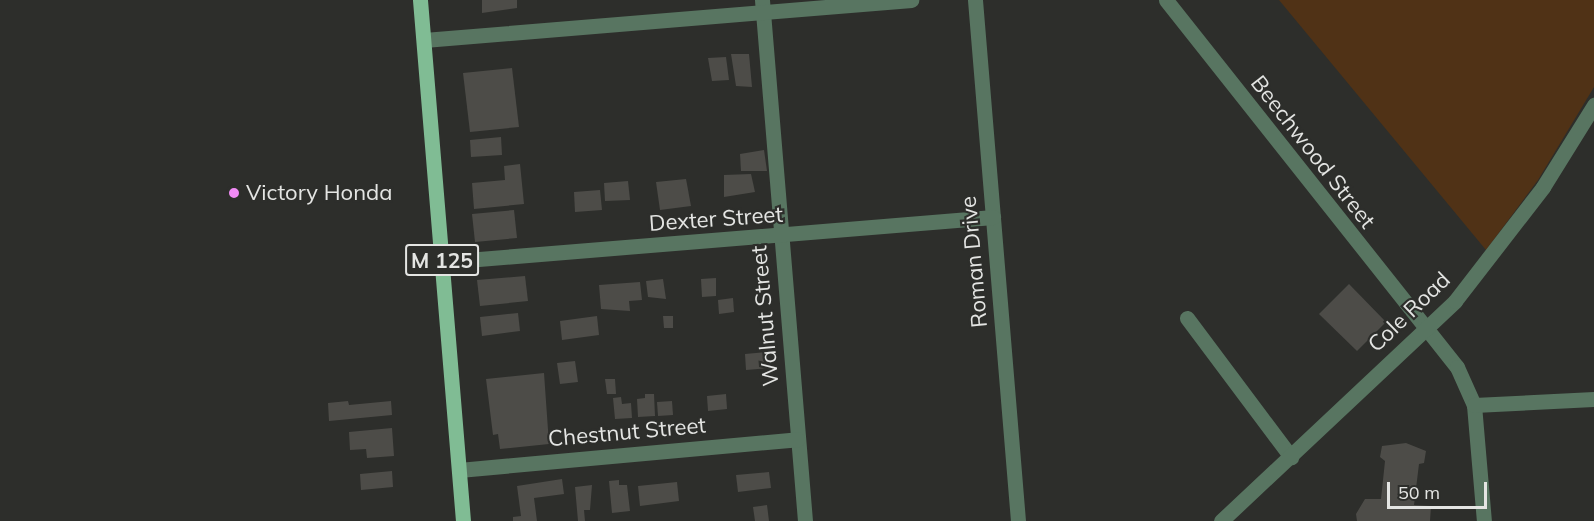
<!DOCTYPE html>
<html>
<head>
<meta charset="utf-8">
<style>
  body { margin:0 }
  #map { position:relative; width:1594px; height:521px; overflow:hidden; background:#2d2e2b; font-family:Mulish,sans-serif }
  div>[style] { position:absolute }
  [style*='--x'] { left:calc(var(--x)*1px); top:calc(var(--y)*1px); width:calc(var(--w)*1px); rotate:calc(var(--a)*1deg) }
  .green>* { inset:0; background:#503216 }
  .building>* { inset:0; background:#4d4c48 }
  .minor>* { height:15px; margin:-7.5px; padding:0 7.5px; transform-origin:7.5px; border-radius:7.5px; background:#587561 }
  .major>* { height:15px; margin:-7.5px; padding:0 7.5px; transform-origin:7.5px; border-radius:7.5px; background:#80bc94 }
  .dots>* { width:16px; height:16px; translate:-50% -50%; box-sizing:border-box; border:3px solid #2d2e2b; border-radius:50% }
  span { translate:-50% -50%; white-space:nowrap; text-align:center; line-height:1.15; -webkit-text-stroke:4.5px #2d2e2b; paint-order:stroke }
  .shield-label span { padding:2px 4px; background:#2d2e2b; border:2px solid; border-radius:4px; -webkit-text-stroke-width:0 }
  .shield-label { font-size:21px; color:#e4e5e3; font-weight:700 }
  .street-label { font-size:22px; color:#e4e5e3 }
  .poi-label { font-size:22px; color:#e4e5e3 }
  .left { translate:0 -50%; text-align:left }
  .scale { position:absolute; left:1387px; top:482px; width:100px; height:27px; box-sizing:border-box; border:3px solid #e4e5e3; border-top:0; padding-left:8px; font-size:18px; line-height:21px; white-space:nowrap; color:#e4e5e3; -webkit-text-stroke:4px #2d2e2b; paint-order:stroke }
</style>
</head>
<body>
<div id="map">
  <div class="green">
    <i style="clip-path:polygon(1279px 0,1594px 0,1594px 87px,1538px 180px,1486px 250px)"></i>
  </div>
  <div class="building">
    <i style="clip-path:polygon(482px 0,517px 0,517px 8px,482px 13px)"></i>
    <i style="clip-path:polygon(731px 54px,749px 54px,752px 87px,736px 86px)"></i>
    <i style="clip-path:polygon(726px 57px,729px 80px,712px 81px,708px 58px)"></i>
    <i style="clip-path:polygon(512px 68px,519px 127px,470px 132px,463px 73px)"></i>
    <i style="clip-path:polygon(501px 137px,502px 155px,471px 157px,470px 140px)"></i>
    <i style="clip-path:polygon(764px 150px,767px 171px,741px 171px,740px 154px)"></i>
    <i style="clip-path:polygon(520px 164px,524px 204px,474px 209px,472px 183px,505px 180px,504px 166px)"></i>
    <i style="clip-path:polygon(751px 174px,755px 192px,724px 197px,724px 175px)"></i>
    <i style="clip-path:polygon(686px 179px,691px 206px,660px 210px,656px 182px)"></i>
    <i style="clip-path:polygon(628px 181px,630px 200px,605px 201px,604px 183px)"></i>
    <i style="clip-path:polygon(600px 190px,602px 210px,575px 212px,574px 192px)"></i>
    <i style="clip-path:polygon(514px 210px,517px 238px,475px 242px,472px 214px)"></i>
    <i style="clip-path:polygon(525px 276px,528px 301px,480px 306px,477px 280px)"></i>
    <i style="clip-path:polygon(716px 278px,716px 296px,702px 297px,701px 279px)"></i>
    <i style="clip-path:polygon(663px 279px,666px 299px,648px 297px,646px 281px)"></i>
    <i style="clip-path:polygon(640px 282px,642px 300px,629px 301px,630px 311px,601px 309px,599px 285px)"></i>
    <i style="clip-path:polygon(1349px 284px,1386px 322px,1357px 351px,1319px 314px)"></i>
    <i style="clip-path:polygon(733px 298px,734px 312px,719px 314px,718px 300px)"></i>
    <i style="clip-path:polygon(518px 313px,520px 331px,482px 336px,480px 317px)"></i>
    <i style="clip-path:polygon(597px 316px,599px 335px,562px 340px,560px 321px)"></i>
    <i style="clip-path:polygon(663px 316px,673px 316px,673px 328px,664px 328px)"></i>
    <i style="clip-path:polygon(768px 352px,769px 368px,746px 370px,745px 354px)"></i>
    <i style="clip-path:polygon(575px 361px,578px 382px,560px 384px,557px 363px)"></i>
    <i style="clip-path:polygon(544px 373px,549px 444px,500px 449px,498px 434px,493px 435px,486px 379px)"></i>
    <i style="clip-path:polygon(605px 379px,615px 379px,616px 394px,607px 394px)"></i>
    <i style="clip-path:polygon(645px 394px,654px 394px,655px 416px,638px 417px,637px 399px,645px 398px)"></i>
    <i style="clip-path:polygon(726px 394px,727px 409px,708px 411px,707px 396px)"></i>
    <i style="clip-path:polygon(621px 397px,622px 404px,631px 403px,632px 418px,615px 419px,613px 398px)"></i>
    <i style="clip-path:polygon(348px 401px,349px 405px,391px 401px,392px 415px,329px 421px,328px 403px)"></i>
    <i style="clip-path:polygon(672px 401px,673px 415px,658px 416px,657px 402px)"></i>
    <i style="clip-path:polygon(392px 428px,394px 456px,367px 458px,366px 449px,350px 450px,349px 432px)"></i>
    <i style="clip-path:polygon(1406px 443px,1426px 451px,1424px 463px,1419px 464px,1414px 505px,1431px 506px,1430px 521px,1357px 521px,1356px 514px,1365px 499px,1381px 499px,1385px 461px,1380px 457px,1382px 446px)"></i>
    <i style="clip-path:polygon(392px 471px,393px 487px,361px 490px,360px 474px)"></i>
    <i style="clip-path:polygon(769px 472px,771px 488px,738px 492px,736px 475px)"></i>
    <i style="clip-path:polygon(562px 479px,564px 494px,534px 498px,537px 521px,513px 521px,513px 517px,521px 516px,517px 486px)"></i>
    <i style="clip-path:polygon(619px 480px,619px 485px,627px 485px,630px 511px,612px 513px,609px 481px)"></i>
    <i style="clip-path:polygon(677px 482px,679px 501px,640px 506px,638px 486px)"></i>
    <i style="clip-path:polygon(592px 485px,590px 510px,584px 510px,585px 521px,578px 521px,575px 487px)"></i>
    <i style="clip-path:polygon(767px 505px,769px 521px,755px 521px,753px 507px)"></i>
  </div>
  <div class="minor">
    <i style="--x:762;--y:0;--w:523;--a:85.28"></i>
    <i style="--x:975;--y:0;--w:523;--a:85.28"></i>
    <i style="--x:1166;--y:0;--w:468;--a:51.6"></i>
    <i style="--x:1457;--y:367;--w:42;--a:65.9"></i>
    <i style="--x:1474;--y:405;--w:116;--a:85.1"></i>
    <i style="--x:424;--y:40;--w:489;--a:-4.7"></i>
    <i style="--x:442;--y:262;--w:553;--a:-4.67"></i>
    <i style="--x:1187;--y:318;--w:174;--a:53.2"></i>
    <i style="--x:1474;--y:405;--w:120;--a:-2.9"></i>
    <i style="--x:459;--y:470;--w:340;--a:-5.2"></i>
    <i style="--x:1221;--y:521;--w:321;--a:-43.2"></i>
    <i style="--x:1455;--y:301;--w:144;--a:-52.3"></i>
    <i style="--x:1543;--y:187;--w:97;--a:-58.1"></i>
  </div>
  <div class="major">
    <i style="--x:420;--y:0;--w:523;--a:85.28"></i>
  </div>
  <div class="dots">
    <i style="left:234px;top:193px;background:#f18bf5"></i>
  </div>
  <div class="shield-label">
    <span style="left:442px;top:260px">M 125</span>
  </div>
  <div class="street-label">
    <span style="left:1313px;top:152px;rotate:52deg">Beechwood Street</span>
    <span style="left:716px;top:219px;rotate:-4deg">Dexter Street</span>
    <span style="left:974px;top:262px;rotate:-95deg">Roman Drive</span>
    <span style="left:1409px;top:312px;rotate:-44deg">Cole Road</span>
    <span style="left:765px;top:316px;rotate:-95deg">Walnut Street</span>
    <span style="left:627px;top:432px;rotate:-5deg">Chestnut Street</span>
  </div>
  <div class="poi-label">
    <span class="left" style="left:246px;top:193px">Victory Honda</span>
  </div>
  <div class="scale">50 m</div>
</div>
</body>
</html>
